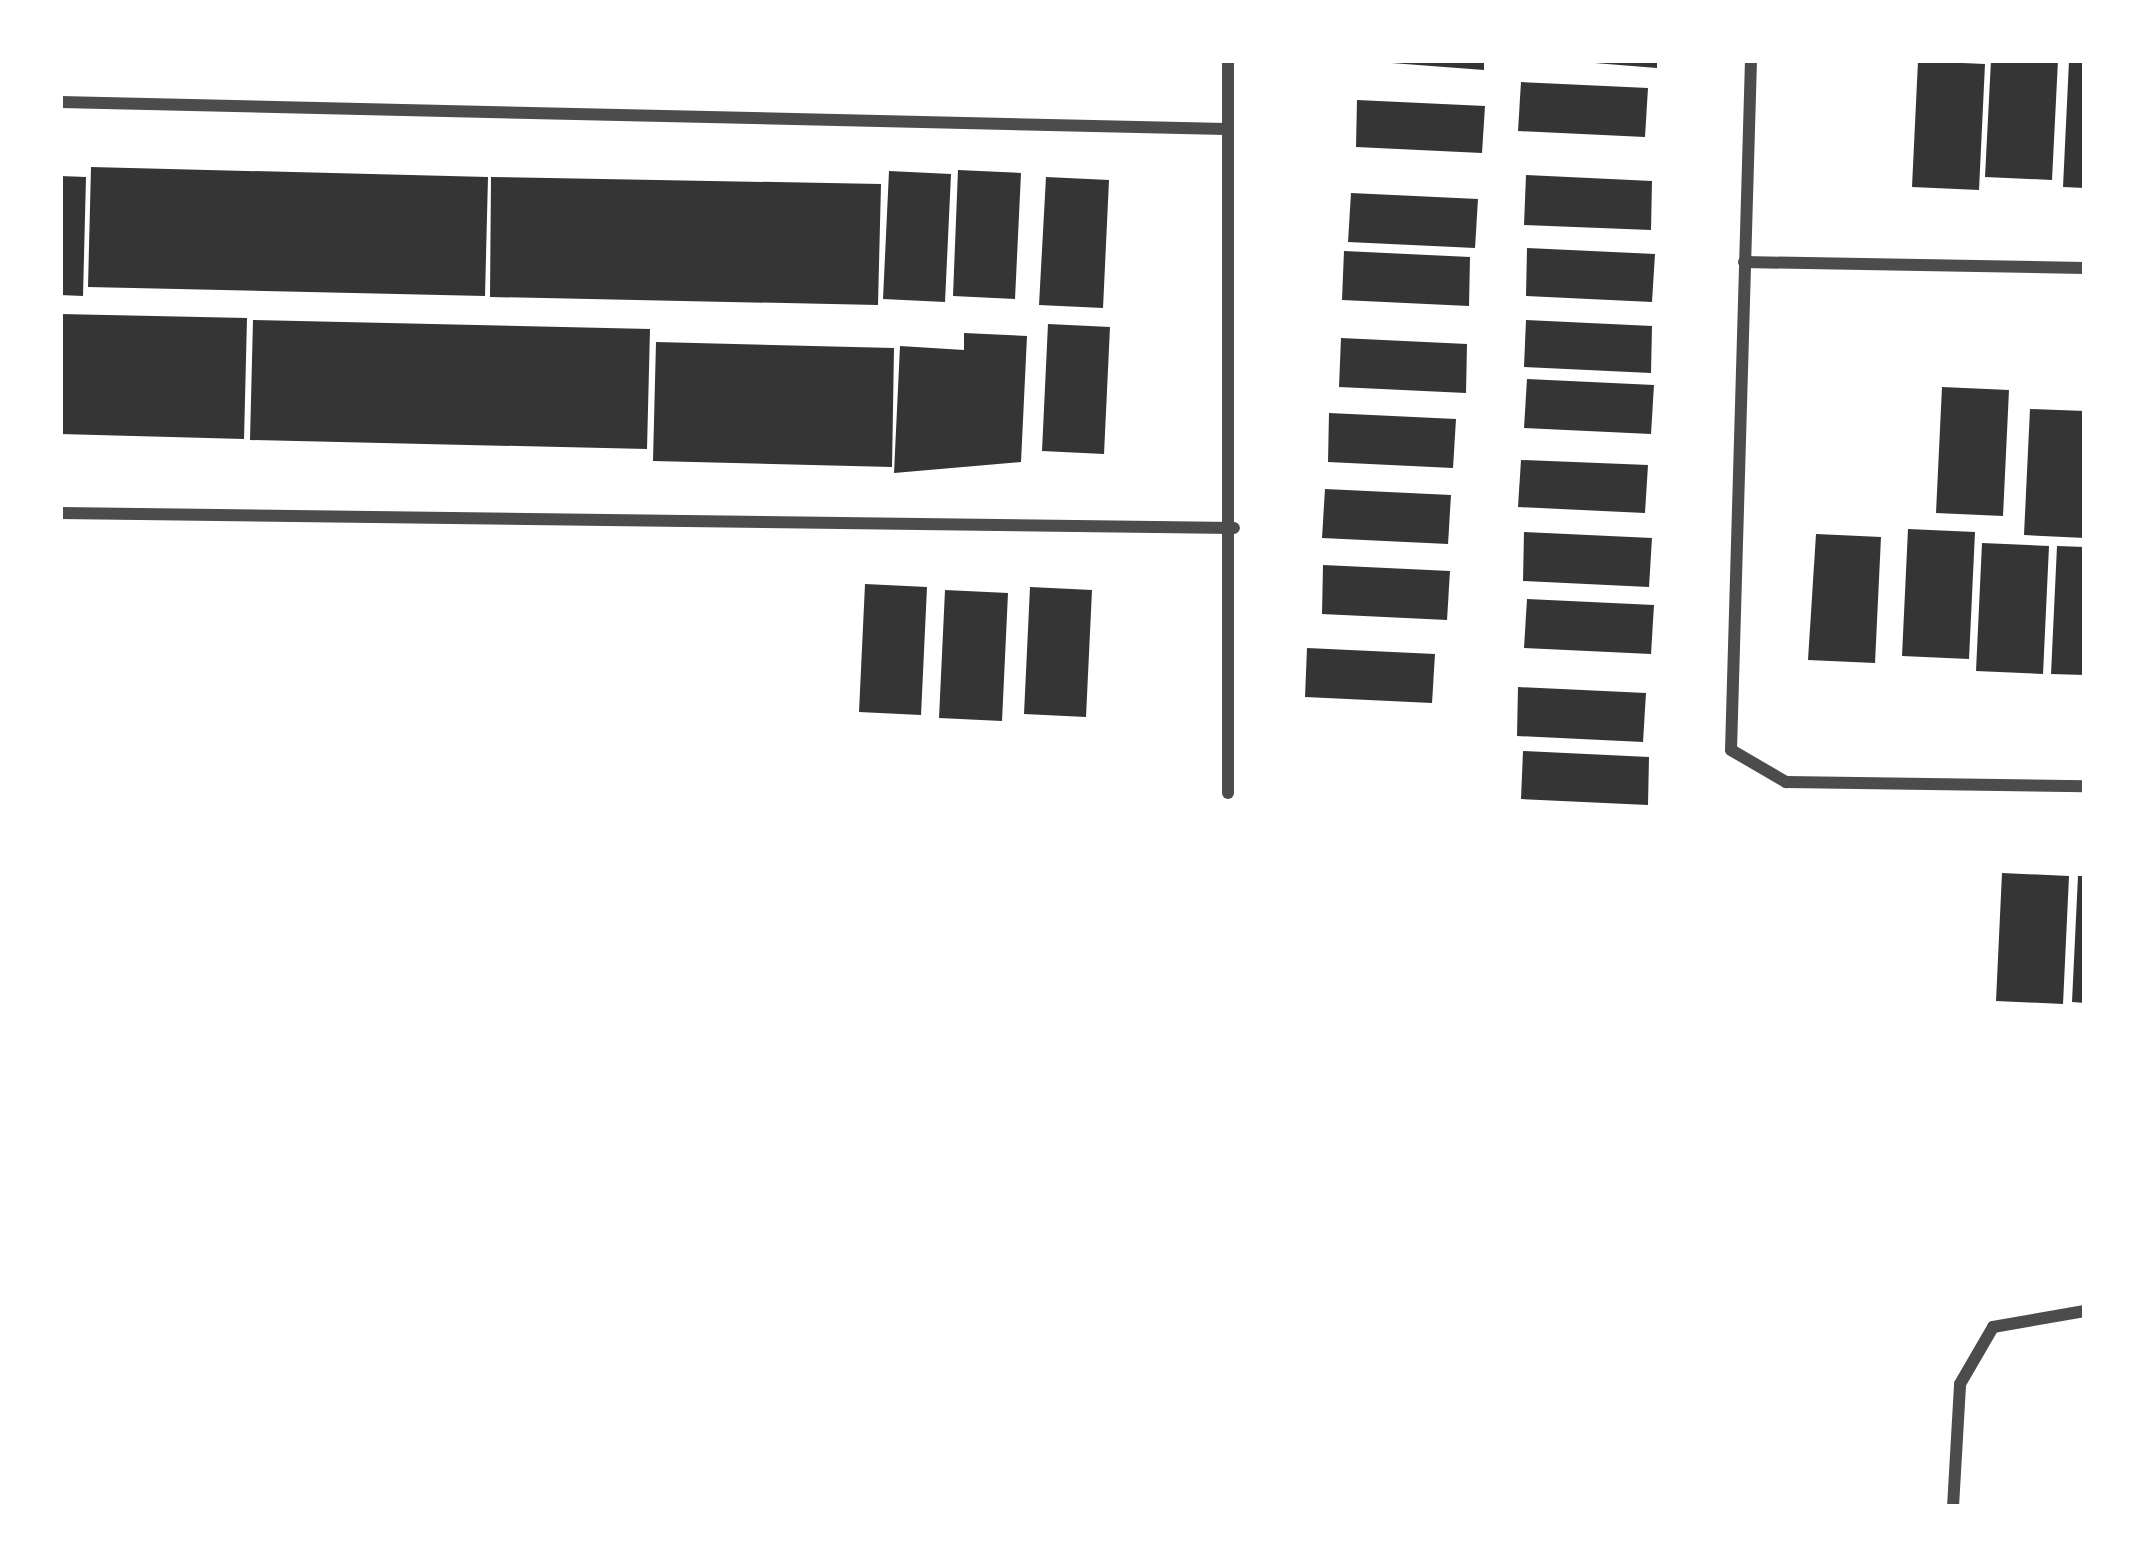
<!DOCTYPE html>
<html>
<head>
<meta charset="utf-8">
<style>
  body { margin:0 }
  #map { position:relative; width:2145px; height:1567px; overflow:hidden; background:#fff; font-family:"IBM Plex Serif",serif }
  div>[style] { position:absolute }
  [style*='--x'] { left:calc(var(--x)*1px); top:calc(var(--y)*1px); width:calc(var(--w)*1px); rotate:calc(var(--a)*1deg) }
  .building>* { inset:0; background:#353535 }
  .minor>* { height:12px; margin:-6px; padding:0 6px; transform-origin:6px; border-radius:6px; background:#4c4c4c }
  span { translate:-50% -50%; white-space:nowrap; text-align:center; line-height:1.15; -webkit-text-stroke:9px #fff; paint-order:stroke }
  .frame { position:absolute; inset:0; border:63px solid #fff; pointer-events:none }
</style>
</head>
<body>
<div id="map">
  <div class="building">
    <i style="clip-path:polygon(1352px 60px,1484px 60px,1484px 70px)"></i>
    <i style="clip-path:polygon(1557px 60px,1657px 60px,1657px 68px)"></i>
    <i style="clip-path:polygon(1991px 60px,2058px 60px,2052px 180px,1985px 177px)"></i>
    <i style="clip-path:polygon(1918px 61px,1985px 64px,1979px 190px,1912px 187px)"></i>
    <i style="clip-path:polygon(2069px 61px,2085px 62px,2085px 188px,2063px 187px)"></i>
    <i style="clip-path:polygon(1521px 82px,1648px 88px,1645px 137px,1518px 131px)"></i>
    <i style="clip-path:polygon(1357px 100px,1485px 106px,1482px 153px,1356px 147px)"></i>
    <i style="clip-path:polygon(91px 167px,488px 177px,485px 296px,88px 287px)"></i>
    <i style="clip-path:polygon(958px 170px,1021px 173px,1015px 299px,953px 296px)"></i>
    <i style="clip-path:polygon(889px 171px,951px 174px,945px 302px,883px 299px)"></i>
    <i style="clip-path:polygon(1526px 175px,1652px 181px,1651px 230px,1524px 225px)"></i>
    <i style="clip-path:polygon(60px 176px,86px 177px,83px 296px,60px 295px)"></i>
    <i style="clip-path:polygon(491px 177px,881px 184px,878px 305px,490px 297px)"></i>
    <i style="clip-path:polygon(1046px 177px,1109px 180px,1103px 308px,1039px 305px)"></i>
    <i style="clip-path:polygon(1351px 193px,1478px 199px,1475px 248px,1348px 242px)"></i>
    <i style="clip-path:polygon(1527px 248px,1655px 254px,1652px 302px,1526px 296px)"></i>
    <i style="clip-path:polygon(1344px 251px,1470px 257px,1469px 306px,1342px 300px)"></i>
    <i style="clip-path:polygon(60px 314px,247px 318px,244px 439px,60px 434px)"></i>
    <i style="clip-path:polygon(253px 320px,650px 329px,647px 449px,250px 440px)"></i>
    <i style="clip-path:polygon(1526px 320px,1652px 326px,1651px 373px,1524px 367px)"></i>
    <i style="clip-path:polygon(1048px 324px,1110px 327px,1104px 454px,1042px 451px)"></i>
    <i style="clip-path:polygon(964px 333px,1027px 336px,1021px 462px,894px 473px,900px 346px,964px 350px)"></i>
    <i style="clip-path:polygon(1341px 338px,1467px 344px,1466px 393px,1339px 387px)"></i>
    <i style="clip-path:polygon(656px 342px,894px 348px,892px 467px,653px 461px)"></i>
    <i style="clip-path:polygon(1527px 379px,1654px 385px,1651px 434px,1524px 428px)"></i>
    <i style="clip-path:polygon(1942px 387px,2009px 390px,2003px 516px,1936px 513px)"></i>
    <i style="clip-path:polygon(2030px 409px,2085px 411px,2085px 538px,2024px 535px)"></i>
    <i style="clip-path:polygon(1329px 413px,1456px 419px,1453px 468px,1328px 462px)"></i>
    <i style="clip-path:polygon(1521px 460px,1648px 465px,1645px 513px,1518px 507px)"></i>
    <i style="clip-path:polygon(1325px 489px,1451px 495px,1448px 544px,1322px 538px)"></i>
    <i style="clip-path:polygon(1908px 529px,1975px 532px,1969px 659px,1902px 656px)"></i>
    <i style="clip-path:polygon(1524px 532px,1652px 538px,1649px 587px,1523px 581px)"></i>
    <i style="clip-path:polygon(1816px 534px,1881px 537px,1875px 663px,1808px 660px)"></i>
    <i style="clip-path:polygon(1982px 543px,2049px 546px,2043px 674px,1976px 671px)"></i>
    <i style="clip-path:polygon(2057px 546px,2085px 547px,2085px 675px,2051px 674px)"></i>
    <i style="clip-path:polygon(1323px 565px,1450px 571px,1447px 620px,1322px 614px)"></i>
    <i style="clip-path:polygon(865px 584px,927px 587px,921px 715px,859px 712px)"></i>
    <i style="clip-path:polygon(1030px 587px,1092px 590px,1086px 717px,1024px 714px)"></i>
    <i style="clip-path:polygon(945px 590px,1008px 593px,1002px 721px,939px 718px)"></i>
    <i style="clip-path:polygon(1527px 599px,1654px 605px,1651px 654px,1524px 648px)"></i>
    <i style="clip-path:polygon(1307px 648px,1435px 654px,1432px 703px,1305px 697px)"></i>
    <i style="clip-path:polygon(1518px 687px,1646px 693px,1643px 742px,1517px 736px)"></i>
    <i style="clip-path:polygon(1523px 751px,1649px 757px,1648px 805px,1521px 799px)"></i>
    <i style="clip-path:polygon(2002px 873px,2069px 876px,2063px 1004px,1996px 1001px)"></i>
    <i style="clip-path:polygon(2078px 876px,2085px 876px,2085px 1003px,2072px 1002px)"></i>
  </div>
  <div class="minor">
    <i style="--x:1751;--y:60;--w:690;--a:91.66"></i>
    <i style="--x:1731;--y:750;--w:64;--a:30.2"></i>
    <i style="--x:1786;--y:782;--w:299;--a:0.8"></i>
    <i style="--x:60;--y:102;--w:1166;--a:1.33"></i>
    <i style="--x:1744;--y:262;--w:341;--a:1"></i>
    <i style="--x:60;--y:513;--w:1174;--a:0.73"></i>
    <i style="--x:1228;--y:793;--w:733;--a:-90"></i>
    <i style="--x:1953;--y:1507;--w:123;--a:-86.7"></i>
    <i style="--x:1960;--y:1384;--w:66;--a:-59.9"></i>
    <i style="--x:1993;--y:1327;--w:93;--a:-9.9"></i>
  </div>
  <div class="frame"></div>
</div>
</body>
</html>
